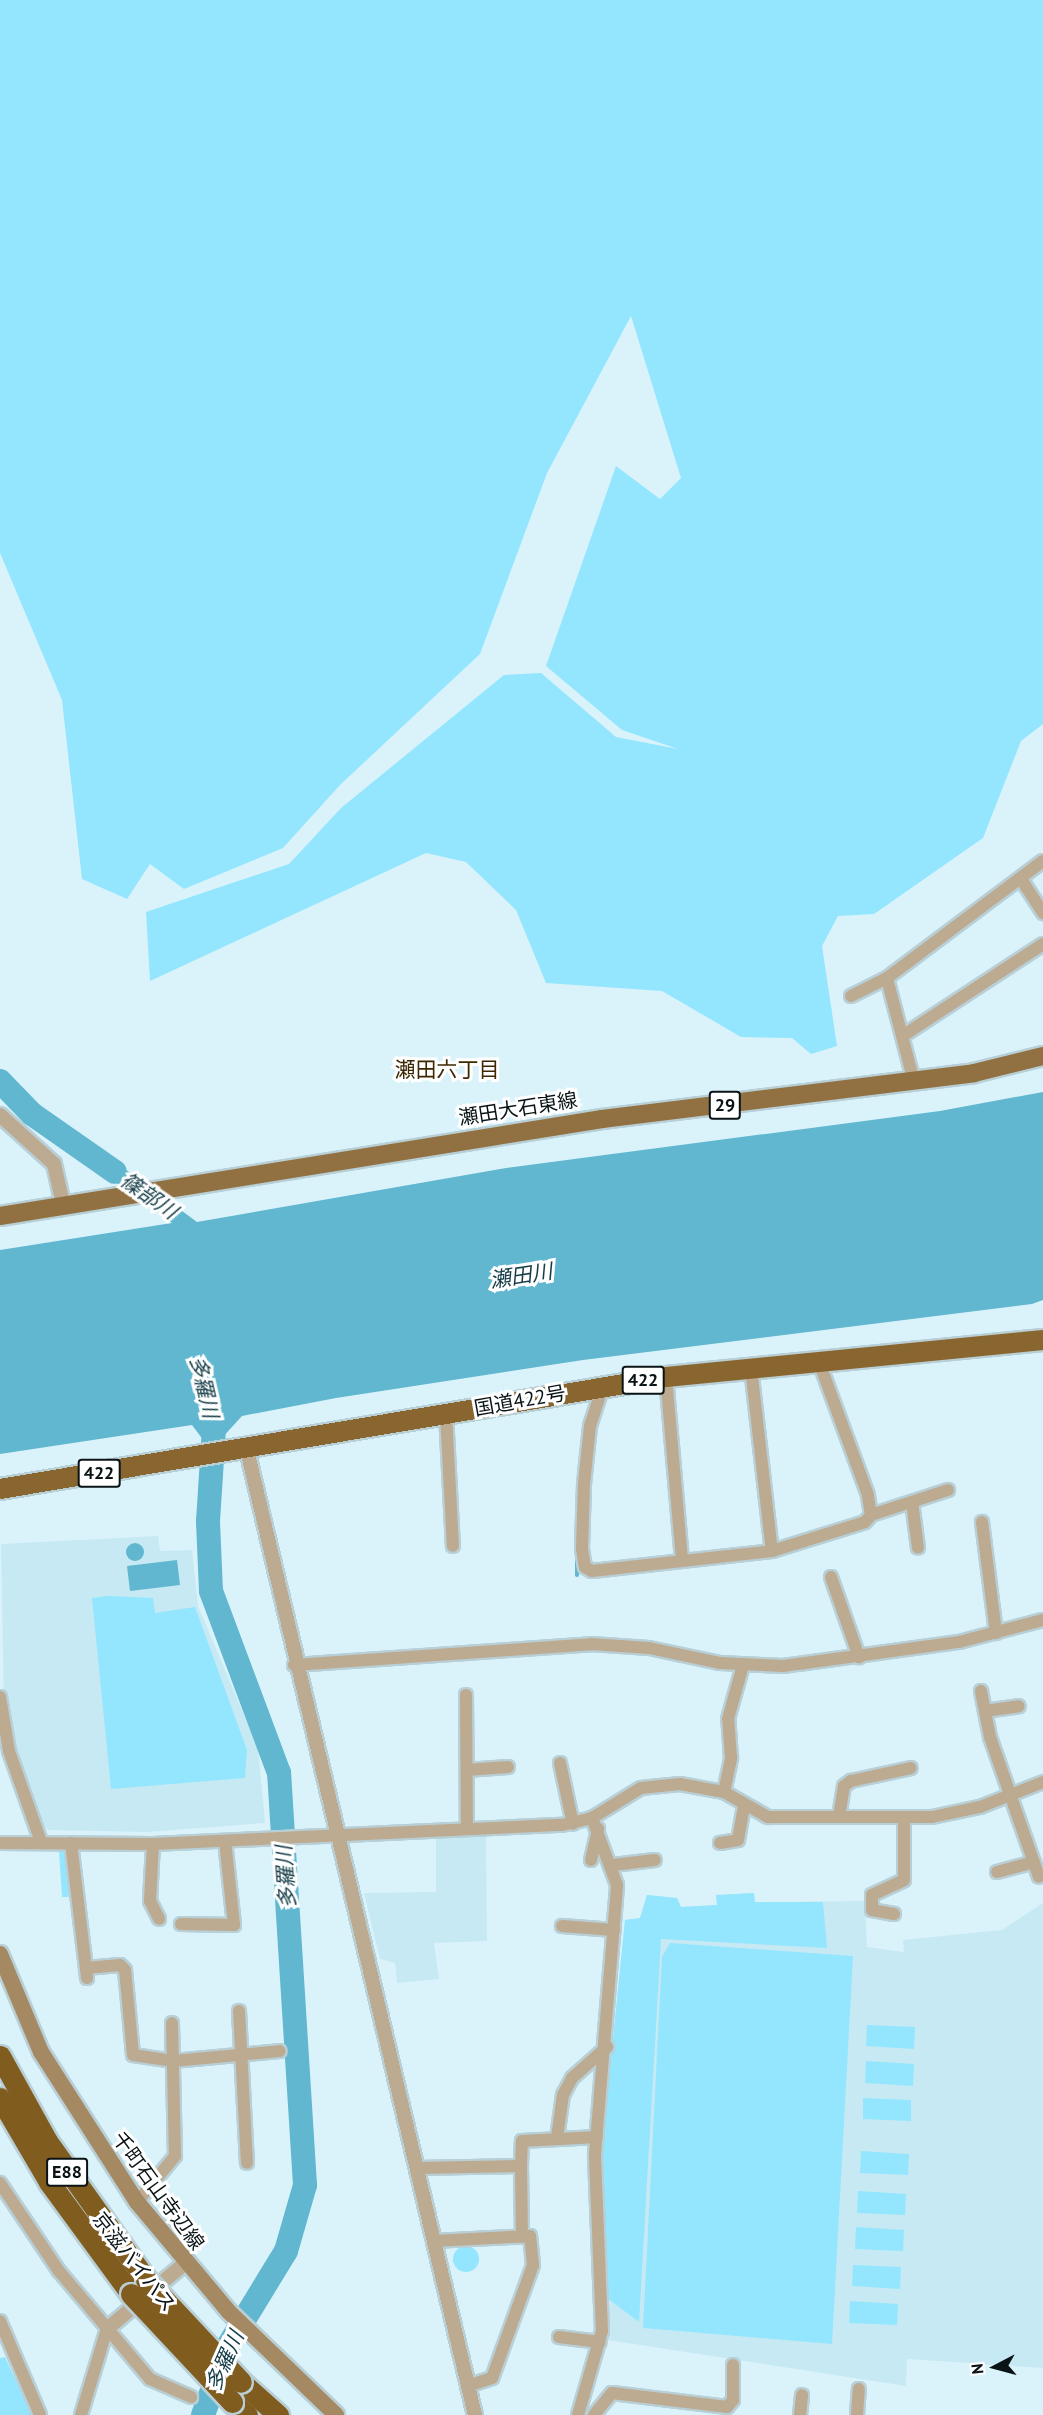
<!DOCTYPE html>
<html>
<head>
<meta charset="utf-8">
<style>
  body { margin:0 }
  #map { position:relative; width:1043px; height:2415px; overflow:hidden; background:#daf3fb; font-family:"PT Sans","Noto Sans JP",sans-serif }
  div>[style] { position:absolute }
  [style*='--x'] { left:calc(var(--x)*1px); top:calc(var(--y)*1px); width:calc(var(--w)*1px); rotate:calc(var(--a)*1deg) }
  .built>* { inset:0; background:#c7e9f3 }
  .green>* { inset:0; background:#93e6fe }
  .round { border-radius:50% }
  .water>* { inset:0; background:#60b7cf }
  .stream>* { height:4px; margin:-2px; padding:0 2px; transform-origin:2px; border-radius:2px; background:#60b7cf }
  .river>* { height:24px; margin:-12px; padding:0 12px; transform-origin:12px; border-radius:12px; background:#60b7cf }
  .roads { filter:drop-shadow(2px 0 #b9cfd6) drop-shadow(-2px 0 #b9cfd6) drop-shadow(0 2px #b9cfd6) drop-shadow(0 -2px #b9cfd6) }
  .minor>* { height:12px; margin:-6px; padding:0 6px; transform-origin:6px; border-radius:6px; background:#bcaa91 }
  .tertiary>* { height:14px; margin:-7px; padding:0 7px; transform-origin:7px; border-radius:7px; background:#bcaa91 }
  .secondary>* { height:16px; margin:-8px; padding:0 8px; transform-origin:8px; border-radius:8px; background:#a48963 }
  .primary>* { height:18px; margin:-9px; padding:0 9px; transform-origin:9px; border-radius:9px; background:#917141 }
  .trunk>* { height:20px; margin:-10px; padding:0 10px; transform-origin:10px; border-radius:10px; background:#896630 }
  .motorway>* { height:21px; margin:-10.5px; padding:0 10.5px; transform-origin:10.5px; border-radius:10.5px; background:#815c1f }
  .bridges { filter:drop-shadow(2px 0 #b9cfd6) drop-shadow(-2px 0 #b9cfd6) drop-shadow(0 2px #b9cfd6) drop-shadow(0 -2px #b9cfd6) }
  .motorway-bridge>* { height:21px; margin:-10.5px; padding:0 10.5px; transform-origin:10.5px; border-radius:10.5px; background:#815c1f }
  span { translate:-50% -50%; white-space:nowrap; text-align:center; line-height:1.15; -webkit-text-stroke:6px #fff; paint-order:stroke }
  .shield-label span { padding:2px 4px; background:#fff; border:2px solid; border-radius:4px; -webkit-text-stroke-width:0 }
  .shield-label { font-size:18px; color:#0a1315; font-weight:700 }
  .street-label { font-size:20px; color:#0a1315 }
  .neighbourhood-label { font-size:21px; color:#3d2802 }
  .water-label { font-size:21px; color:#153d48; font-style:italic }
  .north { position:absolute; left:965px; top:2337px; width:60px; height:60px; -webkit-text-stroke:4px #fff; paint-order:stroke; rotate:264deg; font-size:16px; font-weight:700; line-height:24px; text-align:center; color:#0a1315 }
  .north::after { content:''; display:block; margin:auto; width:21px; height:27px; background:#0a1315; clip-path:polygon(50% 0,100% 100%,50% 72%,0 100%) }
</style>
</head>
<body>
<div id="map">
  <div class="built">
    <i style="clip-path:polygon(158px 1536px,160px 1551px,192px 1550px,198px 1606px,258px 1748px,265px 1823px,147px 1832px,49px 1830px,39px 1825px,12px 1750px,4px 1708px,1px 1544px)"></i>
    <i style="clip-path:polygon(486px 1835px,487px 1941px,434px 1943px,439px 1979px,397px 1983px,395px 1963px,380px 1959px,364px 1893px,436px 1892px,436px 1836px)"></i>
    <i style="clip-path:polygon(754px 1893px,755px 1902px,865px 1901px,867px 1947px,904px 1952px,903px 1940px,1002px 1930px,1043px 1903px,1043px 2368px,907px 2359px,906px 2386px,608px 2340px,601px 2157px,625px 1920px,640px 1918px,647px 1895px,677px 1898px,681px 1907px,717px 1905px,716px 1895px)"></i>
  </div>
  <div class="green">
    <i style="clip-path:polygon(0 0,1043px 0,1043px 724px,1021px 741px,983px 838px,874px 914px,838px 916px,822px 946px,837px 1046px,811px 1054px,792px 1038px,741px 1037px,662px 991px,546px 983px,516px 910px,466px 862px,426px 853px,150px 981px,146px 912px,289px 864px,341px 808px,504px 675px,541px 673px,616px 737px,678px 749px,622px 730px,546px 666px,616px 466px,660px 499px,681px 478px,631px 316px,547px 473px,480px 654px,340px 785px,283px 848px,184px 889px,150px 864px,127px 899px,82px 879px,62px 700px,0 553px)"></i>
    <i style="clip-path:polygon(108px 1596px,153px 1598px,155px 1613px,195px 1607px,247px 1750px,245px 1778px,111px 1789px,92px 1598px)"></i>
    <i style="clip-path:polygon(59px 1851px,67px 1851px,76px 1897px,62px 1897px)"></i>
    <i style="clip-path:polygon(754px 1893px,755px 1902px,823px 1902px,827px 1948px,661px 1939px,639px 2322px,607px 2298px,601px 2157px,625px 1920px,640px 1918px,647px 1895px,677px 1898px,681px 1907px,717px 1905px,716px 1895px)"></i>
    <i style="clip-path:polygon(670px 1943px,853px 1956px,832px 2344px,643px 2328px,662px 1957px)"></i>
    <i style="clip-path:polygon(867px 2025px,915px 2027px,914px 2049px,866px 2046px)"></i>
    <i style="clip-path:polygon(866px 2061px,914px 2064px,913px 2086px,865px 2083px)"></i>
    <i style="clip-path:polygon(863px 2098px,911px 2100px,911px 2121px,863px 2119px)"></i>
    <i style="clip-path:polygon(861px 2151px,909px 2154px,908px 2175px,860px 2173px)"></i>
    <i style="clip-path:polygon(858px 2191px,906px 2194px,905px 2215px,857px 2213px)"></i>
    <i style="clip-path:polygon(856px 2227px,904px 2230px,903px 2251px,855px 2249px)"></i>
    <i class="round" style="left:453px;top:2246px;width:26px;height:26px"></i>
    <i style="clip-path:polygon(853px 2265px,901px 2267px,900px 2289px,852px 2286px)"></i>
    <i style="clip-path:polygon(850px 2301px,898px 2304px,897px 2325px,849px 2323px)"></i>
    <i style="clip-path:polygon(5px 2357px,32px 2415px,0 2415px,0 2358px)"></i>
  </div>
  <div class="water">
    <i style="clip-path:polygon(1043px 1092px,1043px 1300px,1032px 1304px,583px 1360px,336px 1398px,242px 1416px,221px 1439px,204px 1441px,192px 1425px,0 1454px,0 1250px,172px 1223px,85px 1160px,95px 1147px,197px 1222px,506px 1168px,940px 1111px)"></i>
    <i class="round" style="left:126px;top:1543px;width:18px;height:18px"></i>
    <i style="clip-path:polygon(177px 1560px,180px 1585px,130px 1591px,127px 1566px)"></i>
  </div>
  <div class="stream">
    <i style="--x:581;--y:1455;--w:23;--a:-83"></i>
    <i style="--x:577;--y:1575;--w:20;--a:-90"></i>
  </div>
  <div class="river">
    <i style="--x:0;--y:1081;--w:46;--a:45.9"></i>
    <i style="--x:32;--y:1114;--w:101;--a:34.9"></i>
    <i style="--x:203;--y:2415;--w:73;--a:-70.1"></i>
    <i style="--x:228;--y:2346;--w:111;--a:-58.6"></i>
    <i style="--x:286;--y:2251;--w:69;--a:-73.9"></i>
    <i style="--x:305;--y:2185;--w:413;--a:-93.6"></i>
    <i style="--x:279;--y:1773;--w:194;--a:-110.5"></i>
    <i style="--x:211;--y:1591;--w:70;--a:-92.5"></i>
    <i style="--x:208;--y:1521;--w:92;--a:-86.3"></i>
    <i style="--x:214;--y:1429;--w:21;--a:-104"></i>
  </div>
  <div class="roads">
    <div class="minor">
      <i style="--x:1023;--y:882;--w:37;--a:57"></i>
      <i style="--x:851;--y:996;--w:40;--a:-26.6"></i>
      <i style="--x:904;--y:1035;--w:166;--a:-33.2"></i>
      <i style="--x:914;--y:1082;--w:107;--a:-104.6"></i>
      <i style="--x:887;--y:978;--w:195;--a:-36.9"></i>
      <i style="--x:751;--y:1368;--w:184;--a:83.5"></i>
      <i style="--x:666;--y:1377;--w:184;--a:85"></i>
      <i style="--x:603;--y:1386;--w:42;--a:108"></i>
      <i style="--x:590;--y:1426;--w:58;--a:95.9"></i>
      <i style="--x:584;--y:1484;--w:65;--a:91.8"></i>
      <i style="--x:582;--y:1549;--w:18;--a:81"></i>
      <i style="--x:585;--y:1567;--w:8;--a:30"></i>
      <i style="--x:592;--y:1571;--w:181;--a:-6.3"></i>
      <i style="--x:772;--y:1551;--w:97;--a:-17.3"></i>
      <i style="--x:865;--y:1522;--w:9;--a:-49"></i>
      <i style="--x:871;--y:1515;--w:20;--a:-99"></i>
      <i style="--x:868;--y:1495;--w:142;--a:-110.2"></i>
      <i style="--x:446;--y:1414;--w:132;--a:87"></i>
      <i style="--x:912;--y:1502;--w:46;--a:82.6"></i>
      <i style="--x:871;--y:1515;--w:81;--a:-18"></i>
      <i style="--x:982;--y:1522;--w:112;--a:82.8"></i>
      <i style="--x:831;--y:1577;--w:85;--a:70.7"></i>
      <i style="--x:294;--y:1665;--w:298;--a:-4"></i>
      <i style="--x:591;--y:1644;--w:58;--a:3.9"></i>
      <i style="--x:649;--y:1648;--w:73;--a:11.9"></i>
      <i style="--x:720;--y:1663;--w:63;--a:2.7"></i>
      <i style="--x:783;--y:1666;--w:178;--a:-7.8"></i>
      <i style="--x:959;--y:1642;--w:87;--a:-14.7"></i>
      <i style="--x:981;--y:1691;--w:47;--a:78.9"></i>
      <i style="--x:990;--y:1737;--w:148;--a:70.7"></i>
      <i style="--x:466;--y:1695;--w:134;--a:89.6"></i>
      <i style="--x:0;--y:1697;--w:55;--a:80.5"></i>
      <i style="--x:9;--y:1751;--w:96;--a:70.6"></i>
      <i style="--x:985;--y:1711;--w:34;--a:-8"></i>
      <i style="--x:560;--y:1763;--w:62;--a:78"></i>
      <i style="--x:467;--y:1770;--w:41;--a:-4.2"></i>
      <i style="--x:724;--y:1792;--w:35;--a:-78"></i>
      <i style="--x:731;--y:1758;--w:39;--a:-94"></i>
      <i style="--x:728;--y:1719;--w:56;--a:-74.5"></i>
      <i style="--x:839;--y:1817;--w:31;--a:-81"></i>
      <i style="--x:844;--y:1786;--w:9;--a:-36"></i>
      <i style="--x:851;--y:1781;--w:61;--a:-12.2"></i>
      <i style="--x:0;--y:1843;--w:153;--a:0.4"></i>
      <i style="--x:153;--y:1844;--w:409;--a:-2.7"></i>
      <i style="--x:562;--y:1825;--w:31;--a:-13"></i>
      <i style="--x:592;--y:1818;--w:57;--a:-31.5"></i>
      <i style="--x:641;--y:1788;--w:39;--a:-6"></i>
      <i style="--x:680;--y:1784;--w:45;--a:10.3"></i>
      <i style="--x:724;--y:1792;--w:51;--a:29.6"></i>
      <i style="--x:768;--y:1817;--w:164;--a:0"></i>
      <i style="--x:932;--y:1817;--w:49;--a:-11.8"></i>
      <i style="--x:980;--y:1807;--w:68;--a:-21.6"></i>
      <i style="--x:71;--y:1843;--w:136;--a:83.2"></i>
      <i style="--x:720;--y:1843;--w:18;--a:-9"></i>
      <i style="--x:738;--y:1840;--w:35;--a:-80"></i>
      <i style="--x:153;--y:1844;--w:57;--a:93"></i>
      <i style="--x:150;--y:1901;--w:20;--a:63"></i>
      <i style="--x:591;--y:1860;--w:32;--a:-77"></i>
      <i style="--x:613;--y:1865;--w:42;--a:-6.8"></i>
      <i style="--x:997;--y:1872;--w:38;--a:-15"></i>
      <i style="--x:894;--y:1914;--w:22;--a:-170"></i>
      <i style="--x:872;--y:1910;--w:15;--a:-90"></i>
      <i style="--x:872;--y:1895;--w:35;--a:-25"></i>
      <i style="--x:904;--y:1880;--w:62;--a:-90"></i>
      <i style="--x:181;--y:1924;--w:53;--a:1.1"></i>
      <i style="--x:234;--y:1925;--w:84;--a:-96.1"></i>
      <i style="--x:562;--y:1926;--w:52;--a:4.4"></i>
      <i style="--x:86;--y:1968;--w:34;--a:-5"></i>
      <i style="--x:120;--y:1965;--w:7;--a:45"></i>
      <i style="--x:125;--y:1970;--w:85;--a:84.6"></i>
      <i style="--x:133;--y:2055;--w:40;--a:8.5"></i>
      <i style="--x:173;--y:2061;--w:107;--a:-5.3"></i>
      <i style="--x:239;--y:2011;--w:152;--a:87"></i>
      <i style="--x:557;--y:2138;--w:43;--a:-82.1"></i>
      <i style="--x:563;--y:2095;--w:19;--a:-62"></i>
      <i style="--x:572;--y:2078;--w:47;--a:-41.5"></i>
      <i style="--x:521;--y:2166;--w:25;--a:-88"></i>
      <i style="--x:522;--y:2141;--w:75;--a:-3.1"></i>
      <i style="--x:417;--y:2168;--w:104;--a:-1.1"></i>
      <i style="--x:521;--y:2166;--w:71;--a:89.2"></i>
      <i style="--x:0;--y:2183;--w:106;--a:56.2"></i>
      <i style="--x:59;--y:2271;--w:141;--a:49.9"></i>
      <i style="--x:150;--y:2379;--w:45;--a:23.7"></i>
      <i style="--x:137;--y:2202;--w:60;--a:-50.4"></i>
      <i style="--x:175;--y:2156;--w:133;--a:-91.3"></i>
      <i style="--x:434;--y:2241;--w:96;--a:-3"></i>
      <i style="--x:530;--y:2236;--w:29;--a:84"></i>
      <i style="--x:533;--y:2265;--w:120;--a:109.9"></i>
      <i style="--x:492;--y:2378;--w:25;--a:162"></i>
      <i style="--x:0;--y:2321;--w:102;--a:66.9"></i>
      <i style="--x:559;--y:2337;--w:41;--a:7"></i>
      <i style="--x:81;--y:2415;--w:90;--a:-73.2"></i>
      <i style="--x:578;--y:2415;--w:87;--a:-74.1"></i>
      <i style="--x:602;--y:2331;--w:177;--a:-92.3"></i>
      <i style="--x:595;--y:2154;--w:270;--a:-85.3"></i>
      <i style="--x:617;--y:1885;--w:72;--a:-110.5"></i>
      <i style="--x:594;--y:2415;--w:28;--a:-51"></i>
      <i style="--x:612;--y:2393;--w:116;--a:6.9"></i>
      <i style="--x:727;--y:2407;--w:9;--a:-49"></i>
      <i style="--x:733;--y:2400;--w:35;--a:-90"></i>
      <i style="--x:800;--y:2415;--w:20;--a:-84"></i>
      <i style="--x:857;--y:2415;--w:26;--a:-86"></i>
    </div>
    <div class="tertiary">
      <i style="--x:0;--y:1115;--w:73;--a:42.2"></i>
      <i style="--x:54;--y:1164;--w:41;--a:77.3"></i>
      <i style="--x:247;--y:1450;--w:992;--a:76.71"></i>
      <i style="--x:107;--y:2329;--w:101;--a:-40.2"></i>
    </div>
    <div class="secondary">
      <i style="--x:0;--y:1954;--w:106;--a:67.3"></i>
      <i style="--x:41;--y:2052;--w:178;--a:57.4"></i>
      <i style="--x:137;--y:2202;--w:142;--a:50.1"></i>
      <i style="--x:228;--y:2311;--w:150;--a:43.9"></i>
    </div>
    <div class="primary">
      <i style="--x:0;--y:1216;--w:610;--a:-9.15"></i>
      <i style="--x:602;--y:1119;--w:375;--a:-7"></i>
      <i style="--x:974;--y:1073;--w:71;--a:-13.8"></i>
    </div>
    <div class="trunk">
      <i style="--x:0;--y:1489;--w:675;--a:-9.55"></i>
      <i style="--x:666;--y:1377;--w:379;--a:-5.6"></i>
    </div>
    <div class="motorway">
      <i style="--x:0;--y:2056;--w:97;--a:61.1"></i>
      <i style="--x:47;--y:2141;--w:171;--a:54.5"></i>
      <i style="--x:0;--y:2098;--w:97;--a:59.7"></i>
      <i style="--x:49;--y:2182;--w:139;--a:53.8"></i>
      <i style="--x:241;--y:2382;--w:50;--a:41.7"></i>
      <i style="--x:232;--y:2402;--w:20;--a:41"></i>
    </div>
  </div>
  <div class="bridges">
    <div class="motorway-bridge">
      <i style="--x:146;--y:2280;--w:139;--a:47"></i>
      <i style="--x:131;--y:2294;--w:148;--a:46.9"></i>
    </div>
  </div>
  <div class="shield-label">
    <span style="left:725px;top:1105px">29</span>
    <span style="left:643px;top:1380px">422</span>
    <span style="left:99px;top:1473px">422</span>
    <span style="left:67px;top:2172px">E88</span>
  </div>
  <div class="street-label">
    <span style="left:518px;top:1109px;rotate:-9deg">瀬田大石東線</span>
    <span style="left:520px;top:1401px;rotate:-10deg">国道422号</span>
    <span style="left:158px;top:2191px;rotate:54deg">千町石山寺辺線</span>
    <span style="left:134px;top:2262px;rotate:52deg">京滋バイパス</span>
  </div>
  <div class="neighbourhood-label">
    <span style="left:447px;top:1070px">瀬田六丁目</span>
  </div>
  <div class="water-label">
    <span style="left:149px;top:1196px;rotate:35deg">篠部川</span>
    <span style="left:521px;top:1276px;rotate:-9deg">瀬田川</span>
    <span style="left:204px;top:1387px;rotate:77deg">多羅川</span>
    <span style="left:286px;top:1877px;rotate:-94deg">多羅川</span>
    <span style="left:225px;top:2361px;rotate:-66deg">多羅川</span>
  </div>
  <div class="north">N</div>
</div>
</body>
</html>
